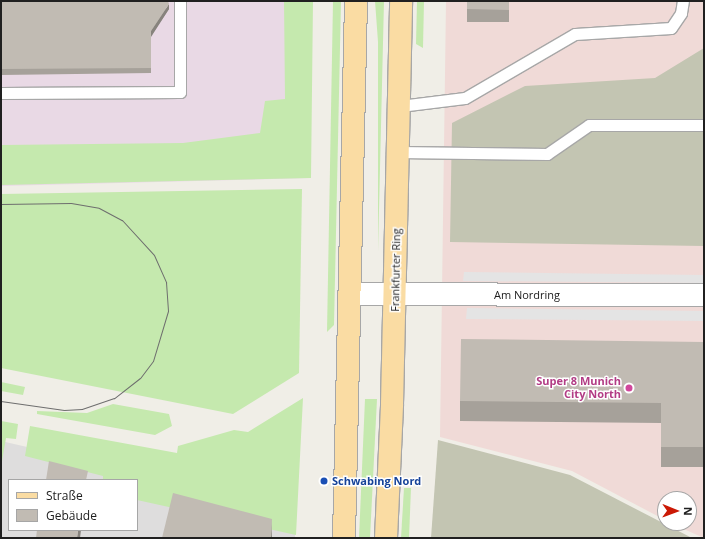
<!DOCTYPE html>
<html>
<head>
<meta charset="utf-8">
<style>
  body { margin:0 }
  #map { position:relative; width:705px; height:539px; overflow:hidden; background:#f0eee7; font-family:"Open Sans",sans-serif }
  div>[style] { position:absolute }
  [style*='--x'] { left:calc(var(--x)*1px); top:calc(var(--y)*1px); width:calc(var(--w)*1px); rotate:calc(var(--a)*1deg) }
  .residential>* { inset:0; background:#dedddd }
  .commercial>* { inset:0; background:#f0dad7 }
  .industrial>* { inset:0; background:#e9d9e5 }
  .construction>* { inset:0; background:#c3c5b2 }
  .grass>* { inset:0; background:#c5e9ae }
  .parking>* { inset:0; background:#e4e4e4 }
  .roads { filter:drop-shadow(1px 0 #a7a7a7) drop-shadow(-1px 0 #a7a7a7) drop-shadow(0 1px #a7a7a7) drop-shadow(0 -1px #a7a7a7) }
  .lane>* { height:11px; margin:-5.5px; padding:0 5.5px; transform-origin:5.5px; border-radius:5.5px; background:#fff }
  .street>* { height:22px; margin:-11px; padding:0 11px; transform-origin:11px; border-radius:11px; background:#fff }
  .primary>* { height:22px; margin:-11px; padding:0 11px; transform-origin:11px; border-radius:11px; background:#fadca3 }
  .tram>* { height:1px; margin:-0.5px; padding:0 0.5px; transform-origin:0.5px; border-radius:0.5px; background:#6e6e6e }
  .wall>* { inset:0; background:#a6a19a }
  .shaded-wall>* { inset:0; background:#87837d }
  .building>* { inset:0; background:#c1bbb3 }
  .dots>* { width:11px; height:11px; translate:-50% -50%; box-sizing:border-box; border:2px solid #fff; border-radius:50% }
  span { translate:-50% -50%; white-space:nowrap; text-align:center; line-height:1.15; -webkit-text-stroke:3px #fff; paint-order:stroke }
  .street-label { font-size:11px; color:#202020 }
  .hotel-label { font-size:11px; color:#b23c85; font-weight:700 }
  .right { translate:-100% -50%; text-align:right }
  .transit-label { font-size:11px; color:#164399; font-weight:700 }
  .left { translate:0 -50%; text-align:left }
  .frame { position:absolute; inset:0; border:2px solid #202020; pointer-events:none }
  .legend { position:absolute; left:8px; top:479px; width:130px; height:52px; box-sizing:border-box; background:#fff; border:1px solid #a6a6a6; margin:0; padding:5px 7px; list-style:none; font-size:12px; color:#202020 }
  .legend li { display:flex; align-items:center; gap:8px; height:20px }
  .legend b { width:20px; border:1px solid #a6a6a6 }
  .north { position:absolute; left:657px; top:491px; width:40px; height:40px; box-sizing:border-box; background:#fff; border:1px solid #a6a6a6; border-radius:50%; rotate:91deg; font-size:11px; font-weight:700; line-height:16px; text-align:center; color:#202020 }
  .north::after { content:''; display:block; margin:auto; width:14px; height:18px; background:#cb1905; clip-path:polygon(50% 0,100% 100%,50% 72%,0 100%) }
</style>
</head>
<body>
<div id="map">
  <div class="residential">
    <i style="clip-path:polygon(evenodd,1px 441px,75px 458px,295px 531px,295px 538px,1px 538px,1px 441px,9px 480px,137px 480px,137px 530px,9px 530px,9px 480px)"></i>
  </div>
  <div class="commercial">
    <i style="clip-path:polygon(446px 1px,704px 1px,704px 538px,670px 523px,689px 523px,689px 499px,665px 499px,665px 520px,572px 471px,440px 437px)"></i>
  </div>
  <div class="industrial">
    <i style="clip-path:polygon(1px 1px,312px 1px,309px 178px,1px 186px)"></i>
  </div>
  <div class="construction">
    <i style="clip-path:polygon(704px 48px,704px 246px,450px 242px,452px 123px,525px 86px,655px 78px)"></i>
    <i style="clip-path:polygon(438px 440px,570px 475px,692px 538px,431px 538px)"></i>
  </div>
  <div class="grass">
    <i style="clip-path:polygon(284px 1px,313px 1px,311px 178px,1px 185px,1px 145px,183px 143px,260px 133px,265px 101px,285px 99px)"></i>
    <i style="clip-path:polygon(333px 1px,341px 1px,334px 325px,327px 332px)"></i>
    <i style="clip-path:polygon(375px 1px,384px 1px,378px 252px,378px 42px)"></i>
    <i style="clip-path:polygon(417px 1px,424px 1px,423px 48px,416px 44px)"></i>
    <i style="clip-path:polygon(302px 189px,299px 373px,233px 414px,1px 368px,1px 194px)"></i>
    <i style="clip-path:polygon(1px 382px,25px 387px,23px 395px,1px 391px)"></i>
    <i style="clip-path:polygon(303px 398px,296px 535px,137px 500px,137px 480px,103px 480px,103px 476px,25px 456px,30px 426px,177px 453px,178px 446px,234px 430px,248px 432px)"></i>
    <i style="clip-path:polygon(365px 399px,377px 399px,370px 538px,359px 538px)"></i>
    <i style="clip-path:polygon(113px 404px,169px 414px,172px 426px,155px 435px,37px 414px,37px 411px,87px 413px)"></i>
    <i style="clip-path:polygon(1px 421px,18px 424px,16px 439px,6px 438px,1px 467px)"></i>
    <i style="clip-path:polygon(404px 488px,411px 488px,409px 538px,401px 538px)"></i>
  </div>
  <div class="parking">
    <i style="clip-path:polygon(464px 272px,704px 275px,704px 283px,463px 281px)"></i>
    <i style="clip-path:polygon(467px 308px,704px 311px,704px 321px,466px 319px)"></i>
  </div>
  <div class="roads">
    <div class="lane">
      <i style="--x:1;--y:93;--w:179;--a:-0.3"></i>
      <i style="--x:180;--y:92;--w:91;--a:-90"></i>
      <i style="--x:400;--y:106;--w:65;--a:-7"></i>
      <i style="--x:465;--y:98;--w:127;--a:-30.2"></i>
      <i style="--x:575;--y:34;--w:96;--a:-3.6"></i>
      <i style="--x:671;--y:28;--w:18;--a:-56"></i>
      <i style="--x:681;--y:13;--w:12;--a:-81"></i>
      <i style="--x:398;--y:152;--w:149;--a:0.8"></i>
      <i style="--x:547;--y:154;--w:51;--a:-34.6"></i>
      <i style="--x:589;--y:125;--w:115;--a:0"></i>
    </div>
    <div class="street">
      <i style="--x:351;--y:294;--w:353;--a:0.2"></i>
    </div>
    <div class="primary">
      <i style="--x:344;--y:538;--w:537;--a:-88.72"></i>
      <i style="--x:386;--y:538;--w:134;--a:-87.4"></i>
      <i style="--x:392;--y:404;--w:403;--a:-88.7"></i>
    </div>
  </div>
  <div class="tram">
    <i style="--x:1;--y:204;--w:70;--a:-0.8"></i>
    <i style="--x:71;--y:203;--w:28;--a:10"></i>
    <i style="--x:99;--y:208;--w:26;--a:28"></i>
    <i style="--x:122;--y:220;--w:47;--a:47.6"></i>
    <i style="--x:154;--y:255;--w:30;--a:66"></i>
    <i style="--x:166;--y:282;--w:29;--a:86"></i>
    <i style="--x:168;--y:311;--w:52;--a:106.7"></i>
    <i style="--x:153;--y:361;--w:21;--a:127"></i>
    <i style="--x:140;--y:378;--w:33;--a:142"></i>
    <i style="--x:114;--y:398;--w:34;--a:161"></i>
    <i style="--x:82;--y:409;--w:18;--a:177"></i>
    <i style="--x:64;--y:410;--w:64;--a:-171.9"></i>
  </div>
  <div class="wall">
    <i style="clip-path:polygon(1px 1px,169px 9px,151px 36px,151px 73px,1px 75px)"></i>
    <i style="clip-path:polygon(467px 1px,509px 1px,509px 22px,467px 22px)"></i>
    <i style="clip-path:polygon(704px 342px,704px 467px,661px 467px,661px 423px,460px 421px,460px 401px)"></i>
  </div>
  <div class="shaded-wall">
    <i style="clip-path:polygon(169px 4px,169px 9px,151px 37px,151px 31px)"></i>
    <i style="clip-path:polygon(272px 519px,272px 538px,271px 538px)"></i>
    <i style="clip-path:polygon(78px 530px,81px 530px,80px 538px,77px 538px)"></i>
  </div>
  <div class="building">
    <i style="clip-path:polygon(1px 1px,168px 1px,169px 4px,151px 31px,151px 68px,1px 69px)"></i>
    <i style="clip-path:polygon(467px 1px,509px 1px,509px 10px,467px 9px)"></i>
    <i style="clip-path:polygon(461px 339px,704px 342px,704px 447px,661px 447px,661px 403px,460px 401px)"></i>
    <i style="clip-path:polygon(49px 461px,88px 471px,86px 480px,46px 480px)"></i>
    <i style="clip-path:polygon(173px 493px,272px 519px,271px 538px,162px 538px)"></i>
    <i style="clip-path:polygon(37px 530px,78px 530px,77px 538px,36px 538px)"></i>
  </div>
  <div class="dots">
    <i style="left:629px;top:388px;background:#d1479c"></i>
    <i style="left:324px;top:481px;background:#1a4fb4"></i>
  </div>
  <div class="street-label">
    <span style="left:396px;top:270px;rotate:-89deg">Frankfurter Ring</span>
    <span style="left:527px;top:295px">Am Nordring</span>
  </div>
  <div class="hotel-label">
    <span class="right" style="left:621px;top:388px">Super 8 Munich<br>City North</span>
  </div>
  <div class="transit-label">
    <span class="left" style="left:332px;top:481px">Schwabing Nord</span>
  </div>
  <div class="frame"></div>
  <ul class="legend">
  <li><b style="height:5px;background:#fadca3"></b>Straße</li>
  <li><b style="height:11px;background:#c1bbb3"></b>Gebäude</li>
  </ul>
  <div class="north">N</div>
</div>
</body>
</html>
